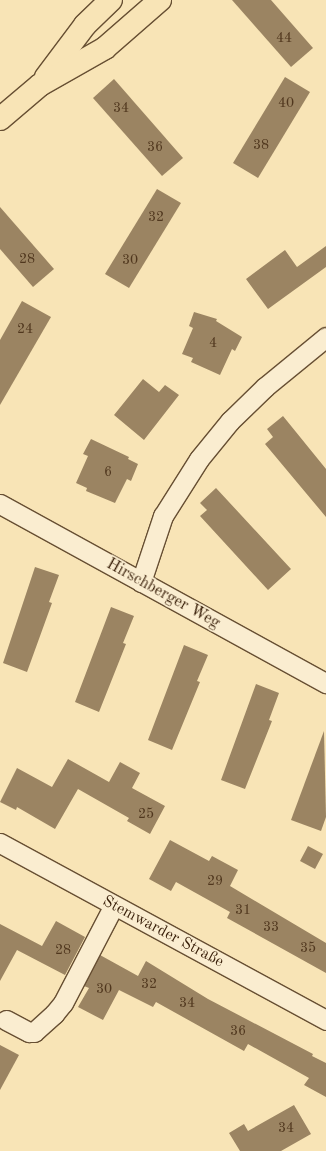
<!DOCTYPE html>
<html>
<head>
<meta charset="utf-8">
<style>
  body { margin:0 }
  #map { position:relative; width:326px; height:1151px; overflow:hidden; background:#f8e4b6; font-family:"Old Standard TT",serif }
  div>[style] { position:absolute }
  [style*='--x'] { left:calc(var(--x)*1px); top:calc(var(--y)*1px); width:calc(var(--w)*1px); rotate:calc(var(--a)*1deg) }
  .building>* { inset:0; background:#9b8462 }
  .roads { filter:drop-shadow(1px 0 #674f33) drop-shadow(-1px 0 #674f33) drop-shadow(0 1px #674f33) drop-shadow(0 -1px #674f33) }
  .minor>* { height:19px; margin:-9.5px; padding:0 9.5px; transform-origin:9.5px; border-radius:9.5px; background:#faedd0 }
  .major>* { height:22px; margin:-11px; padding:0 11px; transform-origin:11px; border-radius:11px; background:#f8e4b6 }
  span { translate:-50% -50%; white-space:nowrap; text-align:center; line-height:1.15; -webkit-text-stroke:3px #faedd0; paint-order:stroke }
  .number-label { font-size:14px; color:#50371e }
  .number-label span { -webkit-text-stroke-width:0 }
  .street-label { font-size:16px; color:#371d07 }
</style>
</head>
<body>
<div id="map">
  <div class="building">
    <i style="clip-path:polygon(232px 0,271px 0,313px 48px,291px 67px)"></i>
    <i style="clip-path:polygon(285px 77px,310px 92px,258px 178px,233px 163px)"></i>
    <i style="clip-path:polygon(114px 79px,183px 158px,162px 176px,93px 98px)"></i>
    <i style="clip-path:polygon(157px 189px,181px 203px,129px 288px,105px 274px)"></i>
    <i style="clip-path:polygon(0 207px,54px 269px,33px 287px,0 249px)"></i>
    <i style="clip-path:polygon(326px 246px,326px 267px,268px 309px,246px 279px,285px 250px,297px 267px)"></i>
    <i style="clip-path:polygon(22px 301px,51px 317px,0 405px,0 340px)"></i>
    <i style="clip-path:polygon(194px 312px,217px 319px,216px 321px,242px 337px,235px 351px,232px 349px,220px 375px,191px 362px,193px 358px,182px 354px,193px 328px,189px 326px)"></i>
    <i style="clip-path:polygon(143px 379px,159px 392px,165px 385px,179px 395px,144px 440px,114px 415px)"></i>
    <i style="clip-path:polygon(283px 416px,326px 469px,326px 517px,265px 444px,273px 437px,267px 429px)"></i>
    <i style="clip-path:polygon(91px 439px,129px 457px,128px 459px,138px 464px,131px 481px,127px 479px,115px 503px,86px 491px,87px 488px,76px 483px,88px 456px,83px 454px)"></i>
    <i style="clip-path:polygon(216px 488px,291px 569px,268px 590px,200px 516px,207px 510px,200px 503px)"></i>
    <i style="clip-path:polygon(35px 567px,59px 575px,49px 602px,52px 603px,27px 672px,3px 663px)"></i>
    <i style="clip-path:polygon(111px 607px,134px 616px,123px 643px,126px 644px,99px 712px,75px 702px)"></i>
    <i style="clip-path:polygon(184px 645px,208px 655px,197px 681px,200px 682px,172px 750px,148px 740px)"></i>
    <i style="clip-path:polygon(256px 684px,279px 693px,269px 720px,272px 721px,245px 789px,221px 780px)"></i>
    <i style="clip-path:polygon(324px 731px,326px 817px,321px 831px,291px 820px)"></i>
    <i style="clip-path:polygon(68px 759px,109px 782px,120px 762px,140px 773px,132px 788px,165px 806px,150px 834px,127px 821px,129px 818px,78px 789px,55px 829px,17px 807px,16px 810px,0 802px,17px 768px,52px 787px)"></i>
    <i style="clip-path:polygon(170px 840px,209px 861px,212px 856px,238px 870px,230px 886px,326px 943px,326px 973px,227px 918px,230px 912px,176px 882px,171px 891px,149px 879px)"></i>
    <i style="clip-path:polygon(308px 846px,323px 854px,315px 869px,300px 861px)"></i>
    <i style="clip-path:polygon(56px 921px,85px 937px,65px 975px,17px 950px,0 981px,0 924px,42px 946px)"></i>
    <i style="clip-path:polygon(100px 955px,138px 976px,146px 961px,208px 999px,313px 1054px,312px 1056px,326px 1063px,326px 1097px,304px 1085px,309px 1078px,248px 1044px,244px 1051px,156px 1002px,153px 1007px,119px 990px,103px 1020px,78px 1007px,89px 988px,84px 986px)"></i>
    <i style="clip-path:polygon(0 1045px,19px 1055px,0 1090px)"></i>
    <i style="clip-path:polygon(294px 1105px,311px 1134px,281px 1151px,240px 1151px,229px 1133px,244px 1124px,248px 1131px)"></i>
  </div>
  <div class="roads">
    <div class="minor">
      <i style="--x:0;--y:504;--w:372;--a:28.8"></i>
      <i style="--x:141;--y:582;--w:70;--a:-71.6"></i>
      <i style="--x:163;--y:516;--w:67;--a:-57.7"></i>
      <i style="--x:199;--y:459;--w:49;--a:-50.8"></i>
      <i style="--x:230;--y:421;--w:49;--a:-44.2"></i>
      <i style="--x:265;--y:387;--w:79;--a:-39.3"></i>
      <i style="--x:0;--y:843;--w:371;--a:28.5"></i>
      <i style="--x:6;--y:1020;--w:26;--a:28"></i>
      <i style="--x:29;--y:1032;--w:5;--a:0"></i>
      <i style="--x:34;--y:1032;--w:27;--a:-42"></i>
      <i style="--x:54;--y:1014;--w:14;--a:-51"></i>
      <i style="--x:63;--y:1003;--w:110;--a:-62.5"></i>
    </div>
    <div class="major">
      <i style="--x:46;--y:77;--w:65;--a:-53.1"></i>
      <i style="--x:85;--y:25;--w:36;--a:-44"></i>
      <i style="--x:0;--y:119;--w:52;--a:-40.4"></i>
      <i style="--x:40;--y:85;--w:75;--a:-29.6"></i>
      <i style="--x:105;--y:48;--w:73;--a:-41.1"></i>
    </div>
  </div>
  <div class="number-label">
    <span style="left:284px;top:38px">44</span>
    <span style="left:286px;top:103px">40</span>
    <span style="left:121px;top:108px">34</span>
    <span style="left:261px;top:145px">38</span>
    <span style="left:155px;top:147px">36</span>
    <span style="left:156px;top:217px">32</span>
    <span style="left:27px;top:259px">28</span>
    <span style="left:130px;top:260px">30</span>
    <span style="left:25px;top:329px">24</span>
    <span style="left:213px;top:343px">4</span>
    <span style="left:108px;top:472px">6</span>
    <span style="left:146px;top:814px">25</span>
    <span style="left:215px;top:881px">29</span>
    <span style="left:243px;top:910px">31</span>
    <span style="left:271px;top:927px">33</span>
    <span style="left:308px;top:948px">35</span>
    <span style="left:63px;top:950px">28</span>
    <span style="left:149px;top:984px">32</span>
    <span style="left:104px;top:989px">30</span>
    <span style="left:187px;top:1003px">34</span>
    <span style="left:238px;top:1031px">36</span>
    <span style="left:286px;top:1128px">34</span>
  </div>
  <div class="street-label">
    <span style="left:163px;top:594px;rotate:29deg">Hirschberger Weg</span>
    <span style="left:163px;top:932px;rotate:28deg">Stemwarder Straße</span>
  </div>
</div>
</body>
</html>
